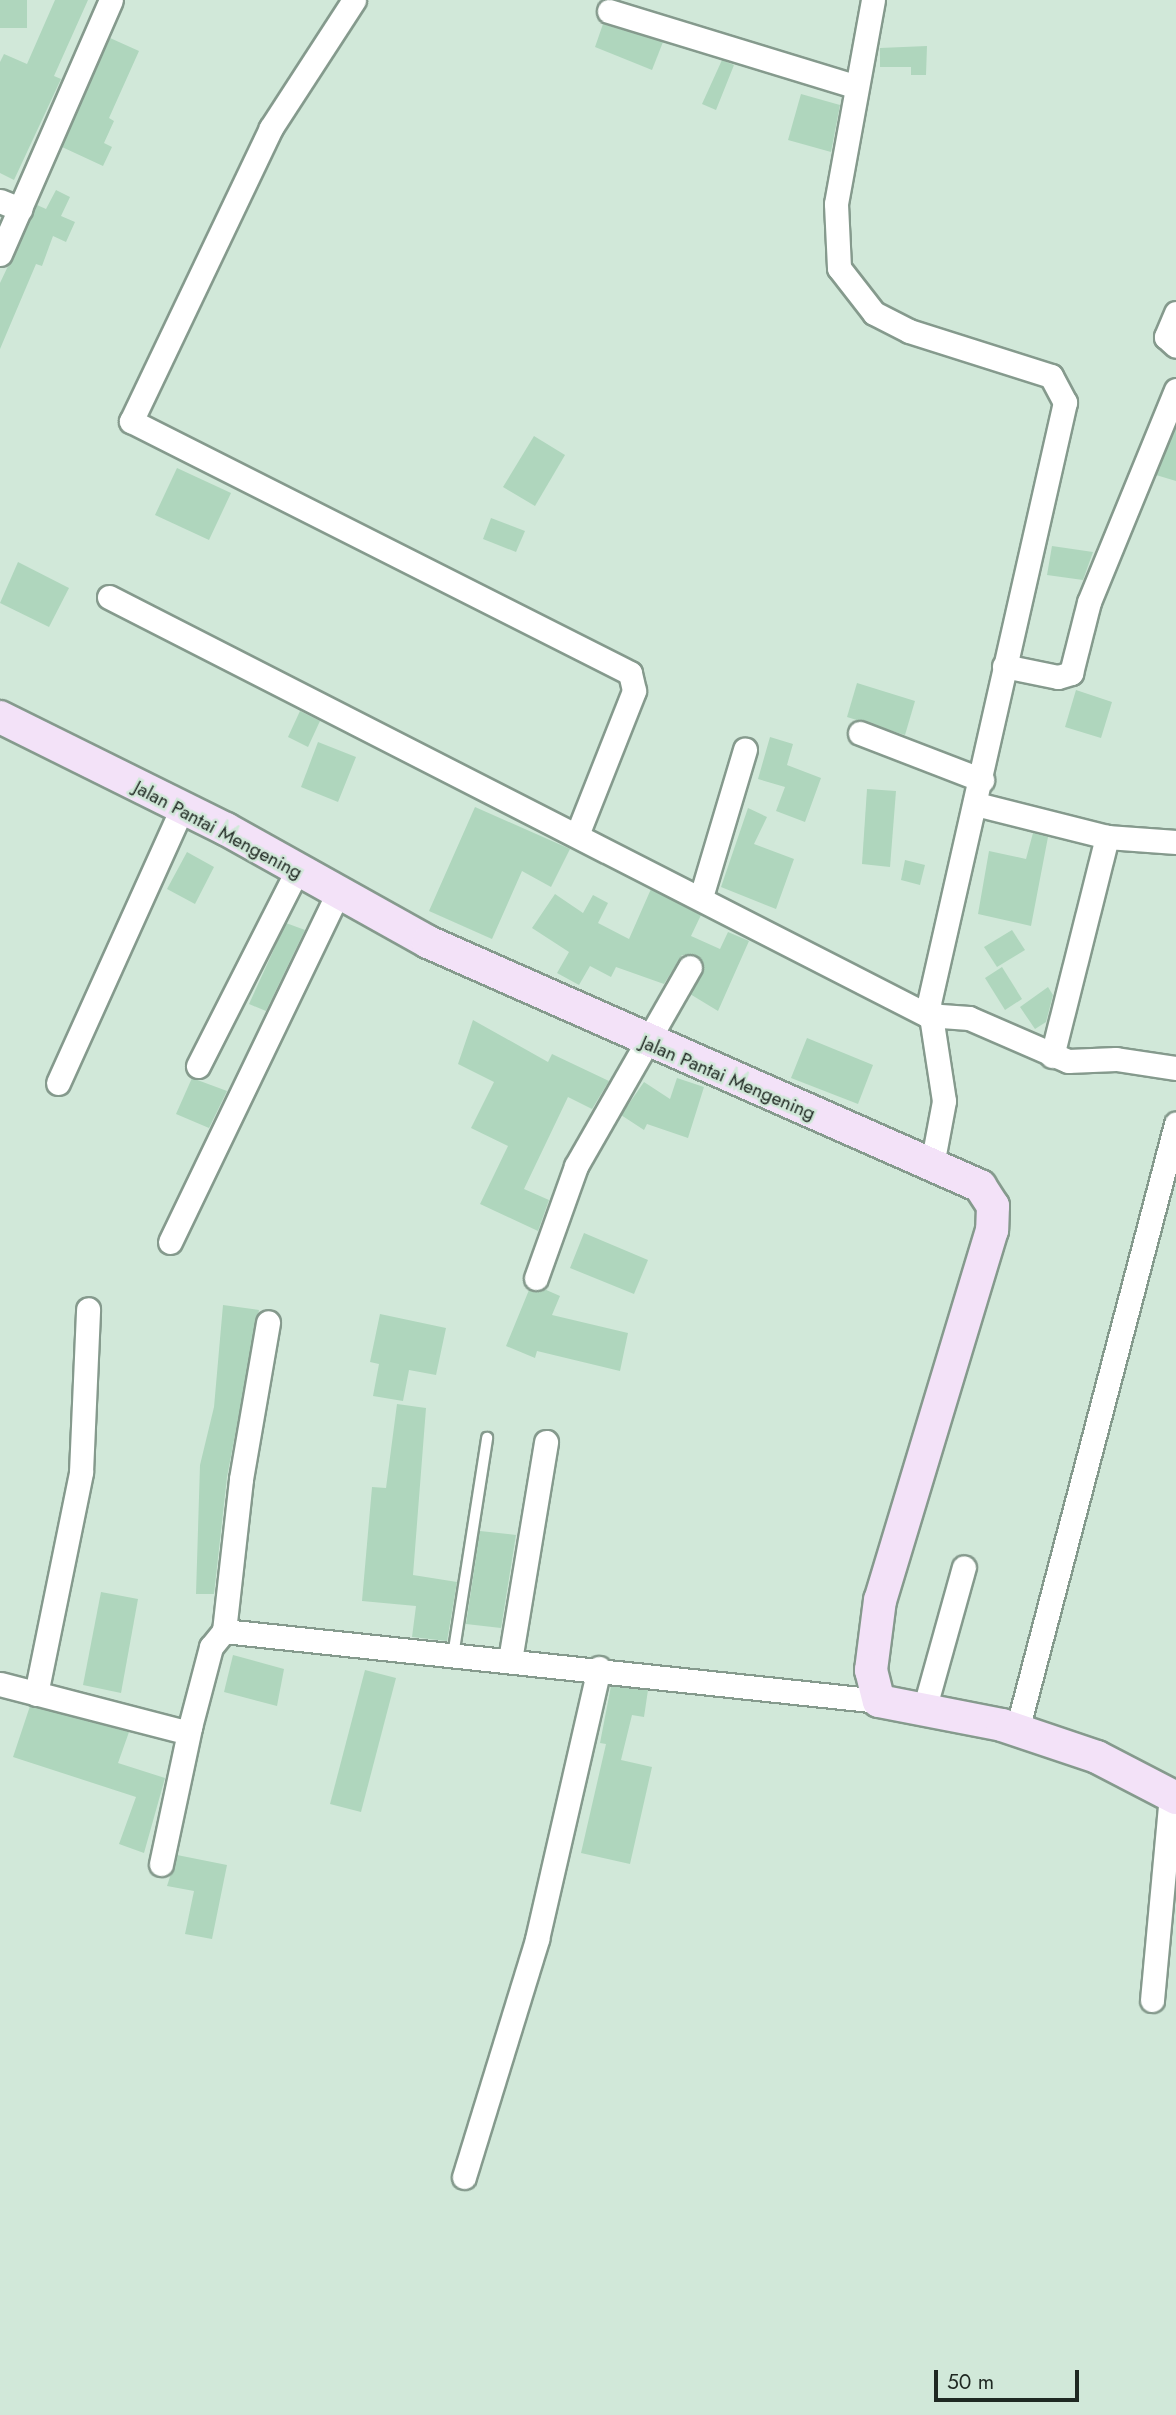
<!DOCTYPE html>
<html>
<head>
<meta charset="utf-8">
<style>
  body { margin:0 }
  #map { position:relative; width:1176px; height:2415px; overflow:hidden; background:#d1e8d9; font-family:Jost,sans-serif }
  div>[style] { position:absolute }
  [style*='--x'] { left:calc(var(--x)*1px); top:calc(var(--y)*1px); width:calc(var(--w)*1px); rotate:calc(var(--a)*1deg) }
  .building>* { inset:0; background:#afd6bd }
  .roads { filter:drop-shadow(2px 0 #859a8d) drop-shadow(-2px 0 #859a8d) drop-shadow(0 2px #859a8d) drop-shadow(0 -2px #859a8d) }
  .lane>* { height:10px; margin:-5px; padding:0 5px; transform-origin:5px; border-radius:5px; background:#fff }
  .street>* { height:23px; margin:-11.5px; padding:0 11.5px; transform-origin:11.5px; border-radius:11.5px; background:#fff }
  .secondary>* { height:32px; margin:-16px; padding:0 16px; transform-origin:16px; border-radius:16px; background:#f3e2f8 }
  span { translate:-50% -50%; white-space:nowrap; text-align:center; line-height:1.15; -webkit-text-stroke:5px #d1e8d9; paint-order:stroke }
  .street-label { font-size:19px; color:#1f2822 }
  .scale { position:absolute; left:934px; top:2370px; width:145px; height:32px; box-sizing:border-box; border:4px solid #1f2822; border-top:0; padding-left:9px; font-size:21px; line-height:24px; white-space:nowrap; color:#1f2822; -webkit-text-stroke:5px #d1e8d9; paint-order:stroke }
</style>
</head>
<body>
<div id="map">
  <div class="building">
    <i style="clip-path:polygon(0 0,27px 0,27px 28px,0 28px)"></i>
    <i style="clip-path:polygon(55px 0,88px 0,54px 76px,61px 79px,14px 180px,0 173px,0 62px,4px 54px,27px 64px)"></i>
    <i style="clip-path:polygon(603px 24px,663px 42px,652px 70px,595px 47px)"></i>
    <i style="clip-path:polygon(110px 38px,139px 51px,109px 118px,114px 121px,104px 143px,112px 147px,103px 166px,62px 147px)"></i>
    <i style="clip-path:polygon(927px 46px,926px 75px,911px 75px,911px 67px,880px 67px,880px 48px)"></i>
    <i style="clip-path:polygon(722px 60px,734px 65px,716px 110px,702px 104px)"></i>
    <i style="clip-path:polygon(801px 94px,840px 105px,831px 152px,788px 140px)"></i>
    <i style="clip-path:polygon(56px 190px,70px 197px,61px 216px,75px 222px,66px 242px,53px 236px,42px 266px,36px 264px,0 349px,0 283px,37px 205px,46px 209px)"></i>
    <i style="clip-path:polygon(1176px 427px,1176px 481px,1156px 475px)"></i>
    <i style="clip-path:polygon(534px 436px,565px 455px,535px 506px,503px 487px)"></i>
    <i style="clip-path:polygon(177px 468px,231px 493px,209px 540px,155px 515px)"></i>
    <i style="clip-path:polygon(491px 518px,525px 531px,516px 552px,483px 539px)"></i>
    <i style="clip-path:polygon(1052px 546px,1093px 552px,1083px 580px,1047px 575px)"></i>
    <i style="clip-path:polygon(18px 562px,69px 588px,49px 627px,0 603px)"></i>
    <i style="clip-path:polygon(857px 683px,915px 701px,905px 735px,847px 717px)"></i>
    <i style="clip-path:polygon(1076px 690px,1112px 702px,1101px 738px,1065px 727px)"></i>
    <i style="clip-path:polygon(300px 711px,320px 721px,308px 747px,288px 737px)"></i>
    <i style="clip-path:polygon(770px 737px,793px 744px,787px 765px,821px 778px,805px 822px,776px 811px,785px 787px,758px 779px)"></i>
    <i style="clip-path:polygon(318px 742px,356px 757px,338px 802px,301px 787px)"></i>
    <i style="clip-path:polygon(867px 789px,896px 791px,890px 867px,862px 864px)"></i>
    <i style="clip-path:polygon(475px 807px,570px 849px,551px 887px,522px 871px,492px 939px,429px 911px)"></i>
    <i style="clip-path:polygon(748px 808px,767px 817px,754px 844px,794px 859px,776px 909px,721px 887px)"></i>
    <i style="clip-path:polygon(1033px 833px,1048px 837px,1031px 926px,978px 914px,989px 851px,1026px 859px)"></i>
    <i style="clip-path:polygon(187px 852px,214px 867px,195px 904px,167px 889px)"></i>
    <i style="clip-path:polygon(905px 860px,925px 865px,920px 885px,901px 880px)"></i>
    <i style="clip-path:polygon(651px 889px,701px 915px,691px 936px,720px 949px,728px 932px,749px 941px,718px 1011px,690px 994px,704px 968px,696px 955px,682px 955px,664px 984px,616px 967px,611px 977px,590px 966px,579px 985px,557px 973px,569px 952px,532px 928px,555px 894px,583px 913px,593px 895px,608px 903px,598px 923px,629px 939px)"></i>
    <i style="clip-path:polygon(286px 923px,305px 930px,266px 1011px,249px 1004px)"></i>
    <i style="clip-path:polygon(1012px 930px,1025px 950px,997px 967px,984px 947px)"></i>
    <i style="clip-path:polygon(1002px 967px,1022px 999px,1005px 1010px,985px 978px)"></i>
    <i style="clip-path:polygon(1048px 987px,1053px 995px,1046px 1022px,1035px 1029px,1020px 1007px)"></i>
    <i style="clip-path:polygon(473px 1020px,548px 1062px,552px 1054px,609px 1081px,592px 1109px,568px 1097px,524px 1189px,549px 1200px,538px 1231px,480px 1204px,508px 1146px,471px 1128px,494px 1082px,458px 1064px)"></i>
    <i style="clip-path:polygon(807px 1038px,873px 1065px,858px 1104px,791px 1078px)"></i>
    <i style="clip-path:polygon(192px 1078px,227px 1091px,209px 1128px,176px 1114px)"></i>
    <i style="clip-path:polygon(677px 1078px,704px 1087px,688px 1138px,647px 1124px,644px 1130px,621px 1115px,644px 1082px,670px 1099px)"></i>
    <i style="clip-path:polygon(584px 1233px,648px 1260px,634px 1294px,570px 1268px)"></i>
    <i style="clip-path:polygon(544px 1289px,560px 1296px,552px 1315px,628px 1333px,620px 1371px,537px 1351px,535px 1358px,506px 1346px,529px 1290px)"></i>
    <i style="clip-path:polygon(223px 1305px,259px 1310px,227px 1477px,214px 1594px,196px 1594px,200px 1465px,214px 1407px)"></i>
    <i style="clip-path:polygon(380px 1314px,446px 1328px,436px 1375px,409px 1370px,403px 1401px,373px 1396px,379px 1364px,370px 1362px)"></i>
    <i style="clip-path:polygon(397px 1404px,426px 1408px,413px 1575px,457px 1582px,447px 1641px,412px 1637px,416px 1606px,362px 1601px,372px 1487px,386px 1488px)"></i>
    <i style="clip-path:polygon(480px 1531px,516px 1535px,501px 1628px,466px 1624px)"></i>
    <i style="clip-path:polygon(101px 1592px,138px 1599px,121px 1693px,83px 1685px)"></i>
    <i style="clip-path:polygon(233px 1655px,284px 1669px,277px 1706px,224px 1692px)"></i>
    <i style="clip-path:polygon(365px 1670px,396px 1678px,361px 1812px,330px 1804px)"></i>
    <i style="clip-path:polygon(611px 1686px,648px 1690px,644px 1717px,632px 1715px,621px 1760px,652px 1767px,630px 1864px,581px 1853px,606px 1744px,600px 1743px)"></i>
    <i style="clip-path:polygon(30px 1706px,129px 1732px,118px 1763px,165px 1778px,144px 1853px,119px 1844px,136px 1797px,13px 1757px)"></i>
    <i style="clip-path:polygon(177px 1855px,227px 1865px,212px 1939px,185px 1934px,194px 1891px,167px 1886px)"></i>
  </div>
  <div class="roads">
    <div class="lane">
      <i style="--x:453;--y:1656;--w:221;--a:-81.1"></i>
    </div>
    <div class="street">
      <i style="--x:354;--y:0;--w:153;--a:123"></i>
      <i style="--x:271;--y:128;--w:325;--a:115.5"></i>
      <i style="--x:131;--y:421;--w:559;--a:26.79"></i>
      <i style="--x:630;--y:673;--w:18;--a:77"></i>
      <i style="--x:634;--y:691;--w:155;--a:111.6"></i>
      <i style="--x:873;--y:0;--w:207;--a:100.3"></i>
      <i style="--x:836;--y:204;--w:64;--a:87.3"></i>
      <i style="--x:839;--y:268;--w:57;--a:52.1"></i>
      <i style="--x:874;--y:313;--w:39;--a:27"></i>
      <i style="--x:909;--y:331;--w:149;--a:17.6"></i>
      <i style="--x:1051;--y:376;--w:30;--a:62"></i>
      <i style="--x:1065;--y:402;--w:616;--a:102.75"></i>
      <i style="--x:929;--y:1003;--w:99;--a:81.3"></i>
      <i style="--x:944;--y:1101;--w:65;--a:100.6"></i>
      <i style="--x:609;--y:11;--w:256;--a:17"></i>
      <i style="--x:0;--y:201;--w:22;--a:22"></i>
      <i style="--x:0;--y:254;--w:277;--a:-66.4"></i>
      <i style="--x:1176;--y:313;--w:26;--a:113"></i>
      <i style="--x:1166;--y:337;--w:13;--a:42"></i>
      <i style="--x:109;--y:597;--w:919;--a:27.07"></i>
      <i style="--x:927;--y:1015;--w:42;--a:4.1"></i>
      <i style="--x:969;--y:1018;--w:108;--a:23.5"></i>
      <i style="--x:1068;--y:1061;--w:48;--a:-2.4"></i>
      <i style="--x:1116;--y:1059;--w:61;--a:8.5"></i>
      <i style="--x:1004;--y:666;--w:55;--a:11.5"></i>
      <i style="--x:1058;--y:677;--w:14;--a:-17"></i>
      <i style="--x:1071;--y:673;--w:73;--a:-75.8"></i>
      <i style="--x:1089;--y:602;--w:229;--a:-67.7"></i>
      <i style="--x:860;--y:733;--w:131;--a:21.1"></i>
      <i style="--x:976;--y:804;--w:135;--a:14.1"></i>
      <i style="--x:1107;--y:837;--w:69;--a:4.1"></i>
      <i style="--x:701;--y:897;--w:154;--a:-73.4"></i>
      <i style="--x:1052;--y:1056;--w:226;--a:-75.9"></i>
      <i style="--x:198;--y:1066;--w:216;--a:-63.1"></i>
      <i style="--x:58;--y:1083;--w:302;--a:-65.7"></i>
      <i style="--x:170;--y:1242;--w:387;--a:-64.3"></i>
      <i style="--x:536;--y:1278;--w:119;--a:-70.3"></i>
      <i style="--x:576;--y:1166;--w:229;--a:-60.2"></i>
      <i style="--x:224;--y:1631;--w:153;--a:-83.6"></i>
      <i style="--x:241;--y:1479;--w:159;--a:-80.2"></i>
      <i style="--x:510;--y:1660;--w:221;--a:-80.6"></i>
      <i style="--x:0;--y:1684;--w:188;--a:14.5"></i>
      <i style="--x:182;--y:1731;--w:9;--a:-27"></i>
      <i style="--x:190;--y:1727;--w:83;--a:-75.3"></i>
      <i style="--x:211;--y:1647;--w:21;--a:-51"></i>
      <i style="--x:224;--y:1631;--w:659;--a:6.1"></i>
      <i style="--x:36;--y:1694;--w:227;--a:-78.5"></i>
      <i style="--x:81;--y:1472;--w:163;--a:-87.5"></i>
      <i style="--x:924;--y:1710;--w:148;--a:-74.4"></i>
      <i style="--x:1017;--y:1730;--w:627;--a:-75.3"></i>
      <i style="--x:161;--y:1864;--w:140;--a:-78"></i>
      <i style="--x:1152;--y:2000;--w:205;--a:-84.7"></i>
      <i style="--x:464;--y:2177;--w:249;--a:-72.9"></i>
      <i style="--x:537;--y:1939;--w:278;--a:-77.1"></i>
    </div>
    <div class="secondary">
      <i style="--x:0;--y:717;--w:252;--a:26.4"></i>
      <i style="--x:226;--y:829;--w:231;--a:29.2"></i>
      <i style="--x:428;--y:942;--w:604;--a:23.85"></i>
      <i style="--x:980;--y:1186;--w:24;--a:57"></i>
      <i style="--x:993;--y:1206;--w:24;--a:92"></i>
      <i style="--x:992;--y:1230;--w:387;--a:106.8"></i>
      <i style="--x:880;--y:1600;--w:71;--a:97.3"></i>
      <i style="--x:871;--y:1670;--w:32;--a:76"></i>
      <i style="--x:879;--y:1701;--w:125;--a:11"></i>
      <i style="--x:1002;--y:1725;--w:100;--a:18.6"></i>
      <i style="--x:1097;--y:1757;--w:89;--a:27.4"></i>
    </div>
  </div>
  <div class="street-label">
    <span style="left:218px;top:830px;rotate:28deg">Jalan Pantai Mengening</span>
    <span style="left:728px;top:1078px;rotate:23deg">Jalan Pantai Mengening</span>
  </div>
  <div class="scale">50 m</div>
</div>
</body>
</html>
